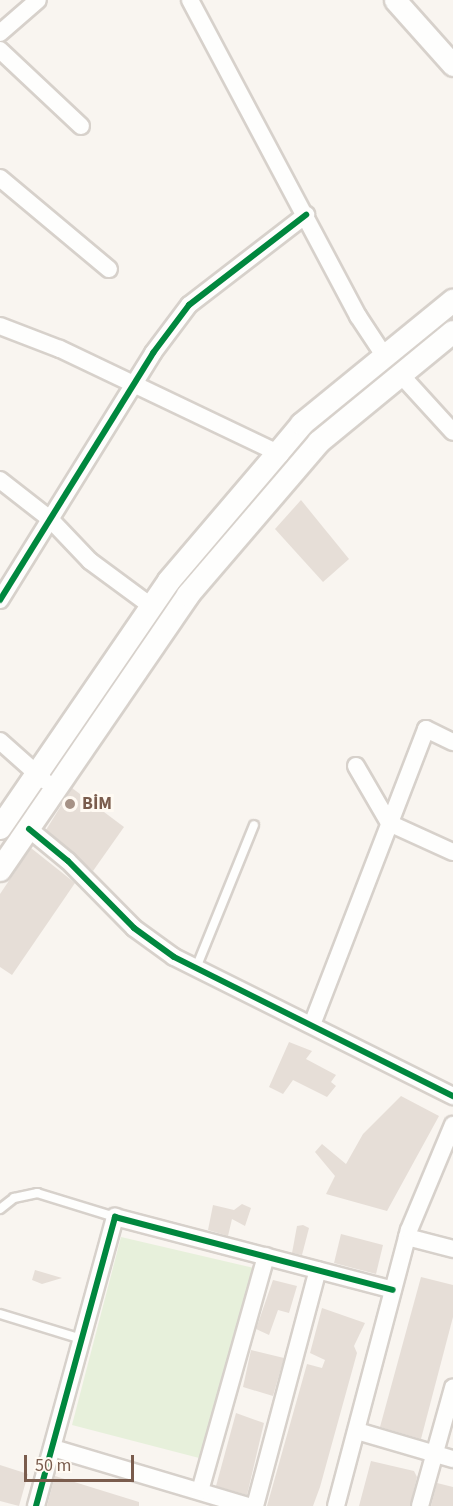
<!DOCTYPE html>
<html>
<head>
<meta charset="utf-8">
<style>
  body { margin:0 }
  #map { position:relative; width:453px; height:1506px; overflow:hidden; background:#f9f5f0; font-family:"Source Sans 3",sans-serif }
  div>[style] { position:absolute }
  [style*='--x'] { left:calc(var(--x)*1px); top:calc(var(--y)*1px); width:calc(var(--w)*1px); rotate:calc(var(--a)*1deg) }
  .green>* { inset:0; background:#e7f0db }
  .building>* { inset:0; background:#e6ded7 }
  .roads { filter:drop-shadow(2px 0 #d7d1cb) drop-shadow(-2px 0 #d7d1cb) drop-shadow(0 2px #d7d1cb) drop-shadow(0 -2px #d7d1cb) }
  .service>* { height:8px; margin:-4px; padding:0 4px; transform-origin:4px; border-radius:4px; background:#fefefd }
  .minor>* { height:16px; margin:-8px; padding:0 8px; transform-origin:8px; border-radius:8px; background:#fefefd }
  .tertiary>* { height:21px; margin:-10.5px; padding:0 10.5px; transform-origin:10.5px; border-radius:10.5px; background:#fefefd }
  .secondary>* { height:22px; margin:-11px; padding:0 11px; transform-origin:11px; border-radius:11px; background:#fefefd }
  .cycleway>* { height:6px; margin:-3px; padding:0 3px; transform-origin:3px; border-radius:3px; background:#00873e }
  .dots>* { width:16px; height:16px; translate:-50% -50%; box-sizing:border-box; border:3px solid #fffaf3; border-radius:50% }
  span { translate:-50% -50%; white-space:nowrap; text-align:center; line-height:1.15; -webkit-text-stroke:6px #fffaf3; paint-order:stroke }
  .poi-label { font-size:18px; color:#7a5c4d; font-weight:700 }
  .left { translate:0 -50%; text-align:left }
  .scale { position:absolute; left:24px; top:1455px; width:110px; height:27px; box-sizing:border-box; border:3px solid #7a5c4d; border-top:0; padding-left:8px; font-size:18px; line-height:21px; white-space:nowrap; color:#7a5c4d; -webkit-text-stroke:4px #fffaf3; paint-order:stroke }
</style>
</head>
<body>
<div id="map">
  <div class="green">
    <i style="clip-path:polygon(121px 1237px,254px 1268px,203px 1459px,72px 1425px)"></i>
  </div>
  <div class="building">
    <i style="clip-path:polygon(301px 500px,349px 559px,323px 582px,275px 529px)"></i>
    <i style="clip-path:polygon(72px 788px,124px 827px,93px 871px,46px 830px)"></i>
    <i style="clip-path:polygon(31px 848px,75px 883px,12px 975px,0 967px,0 894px)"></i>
    <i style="clip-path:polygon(289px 1042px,312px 1051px,306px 1059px,336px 1075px,331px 1082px,336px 1086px,327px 1097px,293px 1080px,283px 1094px,269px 1087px)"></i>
    <i style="clip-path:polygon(401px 1096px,439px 1116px,387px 1211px,326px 1194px,335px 1176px,315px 1152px,322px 1144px,346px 1164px,363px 1134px)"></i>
    <i style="clip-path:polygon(242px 1204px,251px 1208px,245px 1226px,232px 1219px,228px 1236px,208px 1230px,213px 1205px,234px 1210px)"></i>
    <i style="clip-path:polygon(303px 1225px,309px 1228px,302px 1255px,292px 1253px,297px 1226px)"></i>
    <i style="clip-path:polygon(341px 1234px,383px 1245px,376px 1274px,334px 1263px)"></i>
    <i style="clip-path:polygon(35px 1270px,62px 1278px,42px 1284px,32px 1280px)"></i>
    <i style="clip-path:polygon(421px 1277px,453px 1285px,453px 1317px,421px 1439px,380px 1427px)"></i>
    <i style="clip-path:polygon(273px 1280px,297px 1286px,289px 1313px,278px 1310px,269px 1335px,256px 1329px)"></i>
    <i style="clip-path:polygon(322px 1308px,365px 1323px,354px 1346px,357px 1353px,320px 1487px,313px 1506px,267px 1506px,307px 1364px,322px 1368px,325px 1360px,310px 1353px)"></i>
    <i style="clip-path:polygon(251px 1350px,284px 1358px,273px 1396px,243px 1387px)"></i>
    <i style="clip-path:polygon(236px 1413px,264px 1423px,247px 1495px,216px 1486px)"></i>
    <i style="clip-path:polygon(371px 1461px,414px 1471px,417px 1477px,410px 1506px,359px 1506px)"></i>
    <i style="clip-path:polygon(0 1465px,28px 1474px,19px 1506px,0 1501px)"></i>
    <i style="clip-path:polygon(55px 1476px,139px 1502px,139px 1506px,47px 1506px)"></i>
    <i style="clip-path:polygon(437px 1483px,453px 1487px,453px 1506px,431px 1506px)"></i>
  </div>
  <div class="roads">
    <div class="service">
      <i style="--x:196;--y:968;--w:154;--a:-67.9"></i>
      <i style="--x:0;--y:1209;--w:18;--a:-38"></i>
      <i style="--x:14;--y:1198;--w:24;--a:-12"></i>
      <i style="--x:37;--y:1193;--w:82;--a:17.1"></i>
      <i style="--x:0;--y:1314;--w:86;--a:17"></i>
    </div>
    <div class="minor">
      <i style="--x:190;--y:0;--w:358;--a:62"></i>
      <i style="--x:358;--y:316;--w:49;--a:56.6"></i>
      <i style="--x:0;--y:33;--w:50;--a:-41"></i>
      <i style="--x:0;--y:50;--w:111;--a:43.2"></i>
      <i style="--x:0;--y:178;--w:142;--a:39.9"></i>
      <i style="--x:0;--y:326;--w:64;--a:21"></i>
      <i style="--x:60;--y:349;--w:242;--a:25.5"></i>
      <i style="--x:401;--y:375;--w:77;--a:47.6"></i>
      <i style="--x:0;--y:480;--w:63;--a:38"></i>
      <i style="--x:50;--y:519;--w:58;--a:46.4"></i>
      <i style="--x:90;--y:561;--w:76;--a:36.4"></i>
      <i style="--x:0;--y:600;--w:291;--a:-58.2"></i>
      <i style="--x:153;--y:353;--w:60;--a:-53.1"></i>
      <i style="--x:189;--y:305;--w:148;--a:-37.6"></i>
      <i style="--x:0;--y:741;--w:59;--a:41.6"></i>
      <i style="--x:356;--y:766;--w:66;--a:59.9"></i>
      <i style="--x:389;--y:823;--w:70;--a:24.4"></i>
      <i style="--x:29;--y:829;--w:50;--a:39.4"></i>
      <i style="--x:68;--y:861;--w:94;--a:45.4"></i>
      <i style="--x:134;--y:928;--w:49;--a:35.9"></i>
      <i style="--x:174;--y:957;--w:312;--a:26.5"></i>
      <i style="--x:313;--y:1022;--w:314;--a:-68.9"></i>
      <i style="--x:426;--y:729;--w:30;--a:26"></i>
      <i style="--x:407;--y:1237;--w:48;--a:14.6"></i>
      <i style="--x:357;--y:1431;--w:100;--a:16.3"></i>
      <i style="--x:53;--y:1448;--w:203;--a:16.6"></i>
      <i style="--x:200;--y:1491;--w:244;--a:-74.3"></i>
      <i style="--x:36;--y:1506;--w:300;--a:-74.7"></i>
      <i style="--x:115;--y:1217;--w:287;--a:14.7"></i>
      <i style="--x:255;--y:1506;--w:244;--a:-75.1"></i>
      <i style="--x:336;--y:1506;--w:285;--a:-75.2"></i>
      <i style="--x:409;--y:1230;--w:114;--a:-67.3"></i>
      <i style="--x:420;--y:1506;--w:123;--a:-74.4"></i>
    </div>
    <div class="tertiary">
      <i style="--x:395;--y:0;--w:87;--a:48.3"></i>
    </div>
    <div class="secondary">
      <i style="--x:0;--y:828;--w:299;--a:-55.6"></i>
      <i style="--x:169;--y:581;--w:168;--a:-49.6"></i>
      <i style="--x:278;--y:453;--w:38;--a:-50"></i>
      <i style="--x:302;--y:424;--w:195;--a:-39.2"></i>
      <i style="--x:0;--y:870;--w:333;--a:-55.6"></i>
      <i style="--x:188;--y:595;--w:201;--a:-49.4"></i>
      <i style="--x:319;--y:442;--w:173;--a:-39.4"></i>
    </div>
  </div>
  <div class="cycleway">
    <i style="--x:0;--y:600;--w:291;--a:-58.2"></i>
    <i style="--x:153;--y:353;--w:60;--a:-53.1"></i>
    <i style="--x:189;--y:305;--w:148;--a:-37.6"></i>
    <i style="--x:29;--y:829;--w:50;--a:39.4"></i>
    <i style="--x:68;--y:861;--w:94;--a:45.4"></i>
    <i style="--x:134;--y:928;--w:49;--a:35.9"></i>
    <i style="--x:174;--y:957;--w:312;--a:26.5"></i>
    <i style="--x:36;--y:1506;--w:300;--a:-74.7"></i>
    <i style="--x:115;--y:1217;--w:287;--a:14.7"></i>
  </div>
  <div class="dots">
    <i style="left:70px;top:804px;background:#a69286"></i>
  </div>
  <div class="poi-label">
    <span class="left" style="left:82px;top:804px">BİM</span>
  </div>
  <div class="scale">50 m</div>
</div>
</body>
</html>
